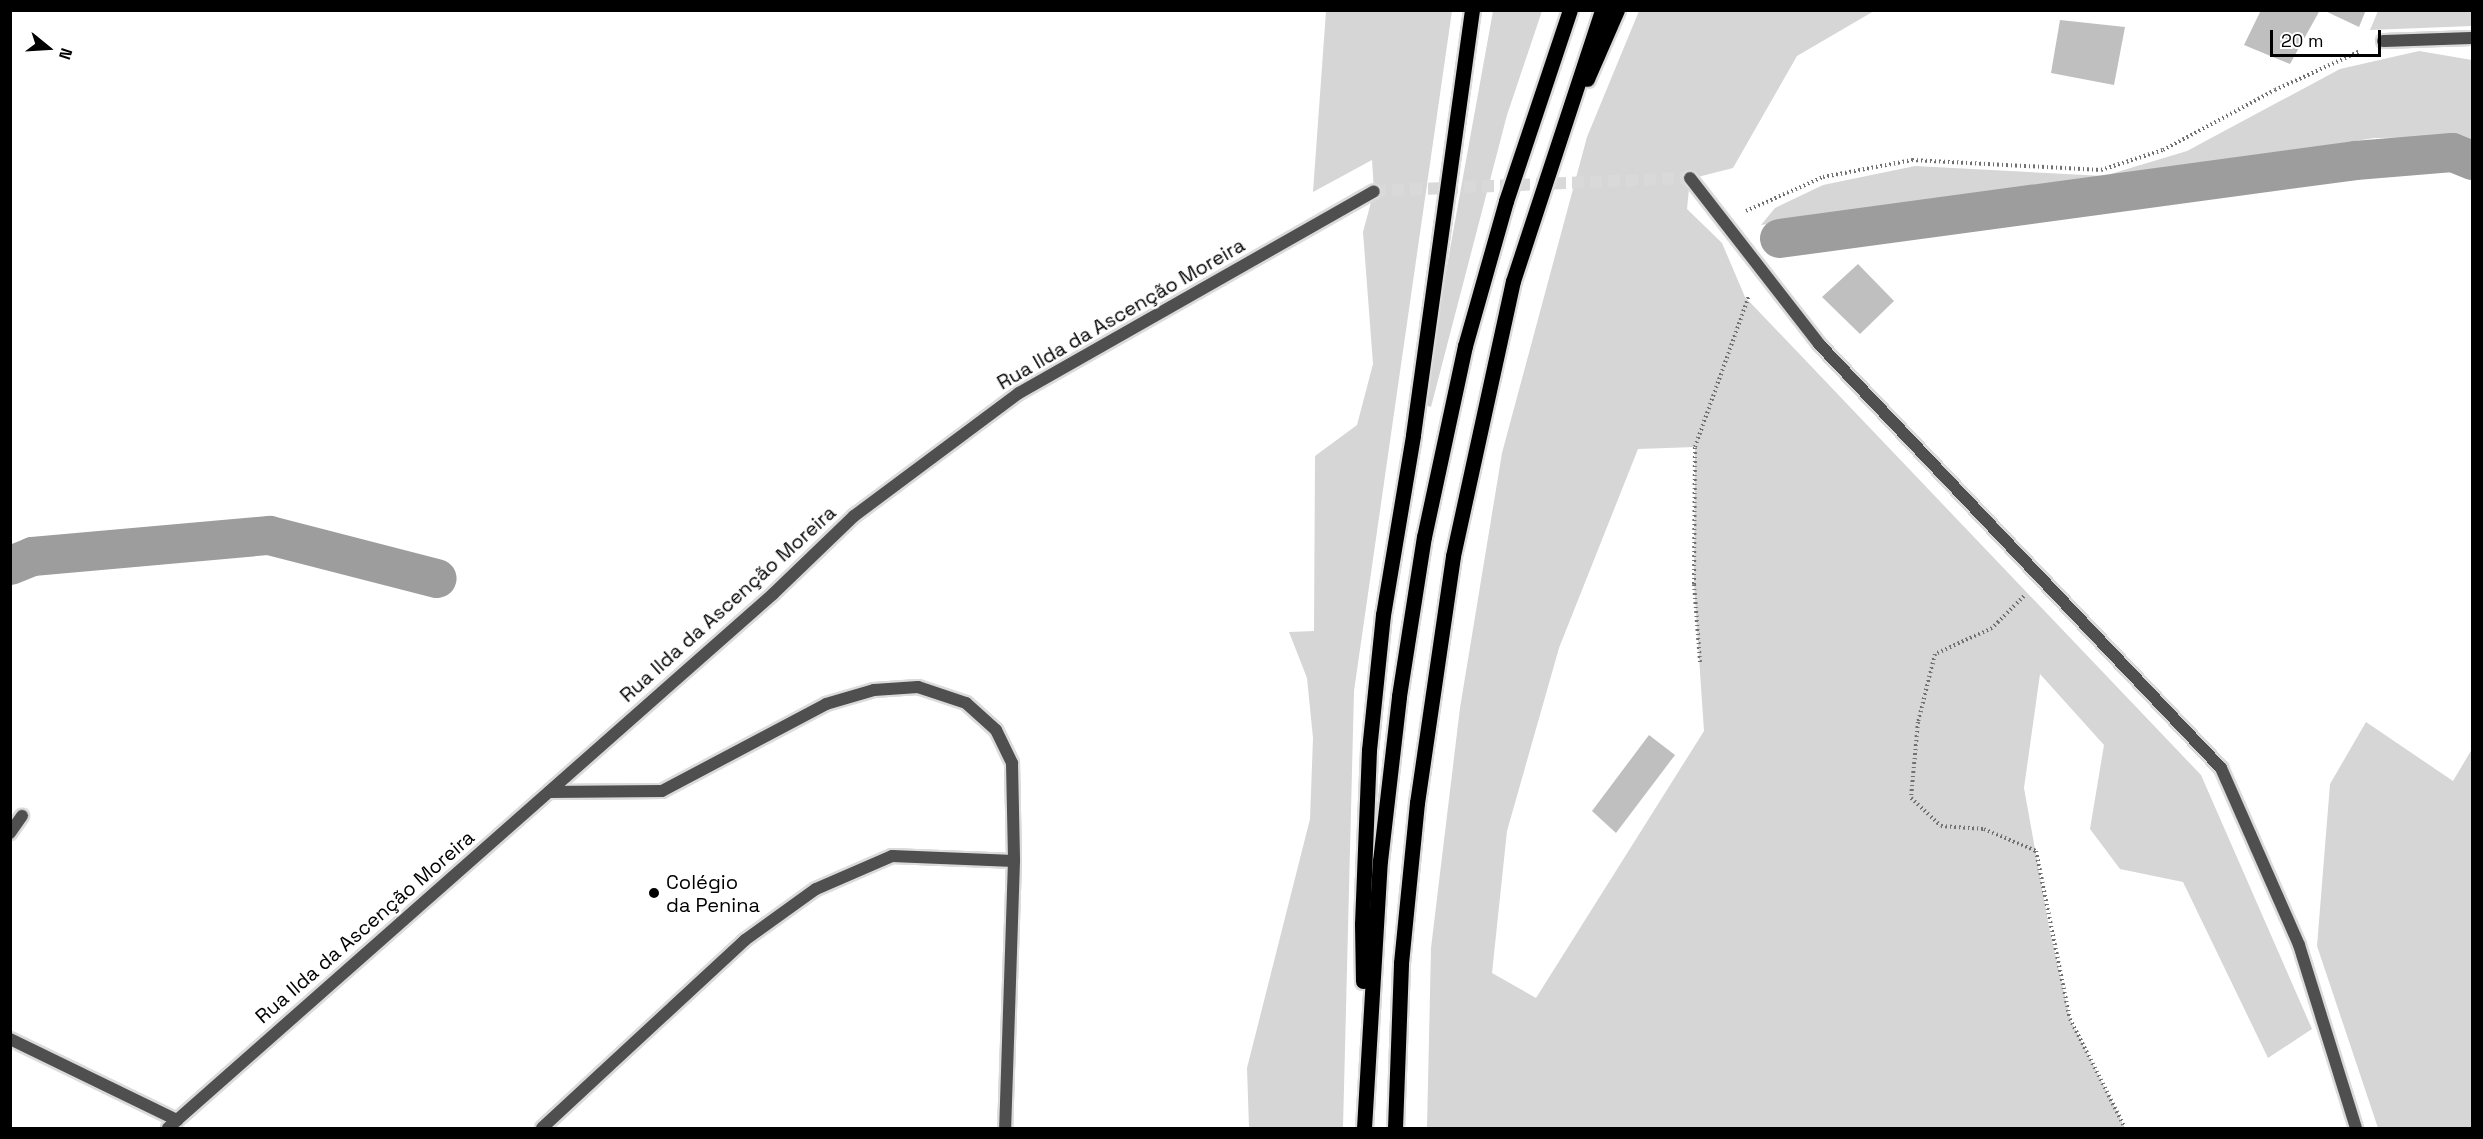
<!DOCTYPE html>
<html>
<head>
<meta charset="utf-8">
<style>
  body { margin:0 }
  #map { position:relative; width:2483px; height:1139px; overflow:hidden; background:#fff; font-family:"Space Grotesk",sans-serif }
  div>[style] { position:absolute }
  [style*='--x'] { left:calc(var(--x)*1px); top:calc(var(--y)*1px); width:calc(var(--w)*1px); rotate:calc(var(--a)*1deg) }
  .green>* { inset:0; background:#d6d6d6 }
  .canal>* { height:39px; margin:-19.5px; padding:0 19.5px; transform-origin:19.5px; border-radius:19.5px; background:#9d9d9d }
  .building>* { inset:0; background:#bfbfbf }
  .minor-tunnel>* { height:12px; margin-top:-6px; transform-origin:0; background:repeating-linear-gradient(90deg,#d9d9d9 0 12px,transparent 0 18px) }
  .path>* { height:4px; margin-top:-2px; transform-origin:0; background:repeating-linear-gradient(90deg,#717171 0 1.5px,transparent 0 4.5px) }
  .roads { filter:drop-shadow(2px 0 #dbdbdb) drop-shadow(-2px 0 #dbdbdb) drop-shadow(0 2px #dbdbdb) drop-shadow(0 -2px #dbdbdb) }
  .service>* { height:12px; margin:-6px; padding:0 6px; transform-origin:6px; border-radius:6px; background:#4f4f4f }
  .minor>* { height:12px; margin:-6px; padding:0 6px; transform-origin:6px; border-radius:6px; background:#4f4f4f }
  .primary>* { height:15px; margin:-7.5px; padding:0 7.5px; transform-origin:7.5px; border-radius:7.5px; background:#000 }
  .dots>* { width:16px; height:16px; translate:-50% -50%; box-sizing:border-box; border:3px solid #fff; border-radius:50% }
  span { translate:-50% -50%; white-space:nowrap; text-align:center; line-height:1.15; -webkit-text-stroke:5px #fff; paint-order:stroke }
  .street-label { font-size:20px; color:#000 }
  .poi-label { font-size:20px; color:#000 }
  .left { translate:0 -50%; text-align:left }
  .frame { position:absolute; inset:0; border:12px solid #000; pointer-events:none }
  .north { position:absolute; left:18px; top:18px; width:60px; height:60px; -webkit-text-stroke:4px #fff; paint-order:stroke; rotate:108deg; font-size:16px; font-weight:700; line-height:24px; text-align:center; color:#000 }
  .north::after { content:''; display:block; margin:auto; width:21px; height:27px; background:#000; clip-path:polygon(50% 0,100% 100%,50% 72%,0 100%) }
  .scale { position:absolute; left:2270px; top:30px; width:111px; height:27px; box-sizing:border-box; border:3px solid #000; border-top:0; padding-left:8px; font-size:18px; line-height:21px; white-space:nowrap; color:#000; -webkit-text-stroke:4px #fff; paint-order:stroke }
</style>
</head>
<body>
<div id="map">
  <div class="green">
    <i style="clip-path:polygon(1326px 11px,1452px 11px,1354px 691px,1343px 1128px,1249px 1128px,1247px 1068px,1310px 819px,1313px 738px,1307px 678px,1289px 632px,1314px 631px,1315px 456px,1357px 425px,1373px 364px,1363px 232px,1374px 191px,1372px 160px,1313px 192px)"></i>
    <i style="clip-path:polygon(1493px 11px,1542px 11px,1507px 115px,1431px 407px,1422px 404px)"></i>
    <i style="clip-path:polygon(evenodd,1639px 11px,1874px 11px,1797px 56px,1733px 168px,1690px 179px,1687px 209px,1722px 243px,1745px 297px,2201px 775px,2312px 1029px,2268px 1058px,2183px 882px,2120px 869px,2090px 829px,2104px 745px,2040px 674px,2024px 788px,2049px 927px,2070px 1019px,2125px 1128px,1427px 1128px,1431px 948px,1460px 708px,1502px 453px,1587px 137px,1639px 11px,1695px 447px,1694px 584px,1704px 731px,1536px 998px,1492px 973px,1507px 831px,1559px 648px,1638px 449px,1695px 447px)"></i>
    <i style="clip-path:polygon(2378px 11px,2472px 11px,2472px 26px,2370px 30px)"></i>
    <i style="clip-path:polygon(2419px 51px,2472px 60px,2472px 145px,2455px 137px,2374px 138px,2115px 180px,1761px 225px,1775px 208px,1823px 185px,1915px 166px,2104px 176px,2187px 151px,2340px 69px)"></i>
    <i style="clip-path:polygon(2366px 722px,2453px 781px,2472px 749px,2472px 1128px,2378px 1128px,2317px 946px,2330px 784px)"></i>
  </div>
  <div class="canal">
    <i style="--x:1779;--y:238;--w:581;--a:-7.71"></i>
    <i style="--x:2355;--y:160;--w:97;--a:-4.7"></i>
    <i style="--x:2452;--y:152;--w:22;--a:22"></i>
    <i style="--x:10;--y:565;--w:24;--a:-22"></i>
    <i style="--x:32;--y:556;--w:238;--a:-5.1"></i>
    <i style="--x:269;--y:535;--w:173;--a:14.4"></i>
  </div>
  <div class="building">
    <i style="clip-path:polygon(2261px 10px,2320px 10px,2290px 64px,2244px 45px)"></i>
    <i style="clip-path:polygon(2323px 10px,2366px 10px,2359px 27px)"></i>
    <i style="clip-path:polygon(2060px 20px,2125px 27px,2114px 85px,2051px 73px)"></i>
    <i style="clip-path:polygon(1858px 264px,1894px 301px,1860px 334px,1822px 297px)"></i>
    <i style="clip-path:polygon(1649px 735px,1675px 755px,1616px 833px,1592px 811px)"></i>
  </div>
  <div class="minor-tunnel">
    <i style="--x:1374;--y:191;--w:316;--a:-2.4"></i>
  </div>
  <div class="path">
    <i style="--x:1746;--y:211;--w:84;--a:-23.8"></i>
    <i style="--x:1823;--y:177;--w:91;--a:-10.8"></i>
    <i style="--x:1912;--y:160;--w:189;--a:3"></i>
    <i style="--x:2101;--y:170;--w:65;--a:-17.9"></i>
    <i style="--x:2163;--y:150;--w:127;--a:-28.2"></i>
    <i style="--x:2275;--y:90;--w:94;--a:-24.6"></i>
    <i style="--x:2024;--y:596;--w:45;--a:135"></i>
    <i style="--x:1992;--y:628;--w:63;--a:155.5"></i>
    <i style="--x:1935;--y:654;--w:70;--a:104"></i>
    <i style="--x:1918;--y:722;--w:76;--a:95.3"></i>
    <i style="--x:1911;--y:798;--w:41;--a:43"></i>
    <i style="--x:1941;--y:826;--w:43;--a:4"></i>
    <i style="--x:1984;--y:829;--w:56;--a:22.9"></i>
    <i style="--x:2036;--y:851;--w:171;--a:78.6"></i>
    <i style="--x:2070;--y:1019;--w:122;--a:63.2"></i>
    <i style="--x:1700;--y:662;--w:78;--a:-94.4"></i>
    <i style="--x:1694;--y:584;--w:137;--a:-89.6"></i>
    <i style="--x:1695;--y:447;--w:161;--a:-70.4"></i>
  </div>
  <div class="roads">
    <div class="service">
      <i style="--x:2383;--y:41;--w:89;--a:-1.9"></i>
    </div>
    <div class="minor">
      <i style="--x:1690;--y:178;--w:210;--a:52.1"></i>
      <i style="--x:1819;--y:344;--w:584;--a:46.53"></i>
      <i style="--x:2221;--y:768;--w:193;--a:66.2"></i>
      <i style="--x:2299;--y:945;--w:192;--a:72.7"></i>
      <i style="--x:549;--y:792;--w:113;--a:-0.5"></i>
      <i style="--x:662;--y:791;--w:186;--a:-27.9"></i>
      <i style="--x:826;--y:704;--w:50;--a:-16.3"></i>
      <i style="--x:874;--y:690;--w:44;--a:-3.9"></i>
      <i style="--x:918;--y:687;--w:51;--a:18.4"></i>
      <i style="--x:966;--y:703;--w:40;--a:42"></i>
      <i style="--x:996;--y:730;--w:37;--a:64"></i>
      <i style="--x:1012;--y:763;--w:98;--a:88.8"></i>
      <i style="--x:1014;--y:861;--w:267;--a:91.9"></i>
      <i style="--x:10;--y:833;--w:21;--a:-55"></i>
      <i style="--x:10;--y:1039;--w:186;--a:25.9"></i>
      <i style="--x:168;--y:1128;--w:807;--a:-41.43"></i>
      <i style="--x:773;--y:594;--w:112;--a:-43.9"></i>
      <i style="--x:854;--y:516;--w:206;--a:-36.7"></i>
      <i style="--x:1019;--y:393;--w:408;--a:-29.6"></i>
      <i style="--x:542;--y:1128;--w:277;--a:-42.8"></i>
      <i style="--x:745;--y:940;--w:87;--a:-35.7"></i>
      <i style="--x:816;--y:889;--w:83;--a:-23.5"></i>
      <i style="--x:892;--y:856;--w:122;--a:2.3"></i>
    </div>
    <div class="primary">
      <i style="--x:1587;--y:79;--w:75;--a:-66.5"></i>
      <i style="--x:1363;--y:981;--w:57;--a:-91"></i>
      <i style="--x:1362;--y:924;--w:174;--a:-87.7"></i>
      <i style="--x:1369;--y:750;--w:136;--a:-84.1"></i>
      <i style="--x:1383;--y:615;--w:182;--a:-80.5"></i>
      <i style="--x:1413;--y:435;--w:429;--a:-82.1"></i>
      <i style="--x:1364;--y:1128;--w:267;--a:-86.6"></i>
      <i style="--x:1380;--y:861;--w:166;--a:-83.4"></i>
      <i style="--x:1399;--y:696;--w:161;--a:-81.1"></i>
      <i style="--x:1424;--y:537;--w:195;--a:-77.9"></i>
      <i style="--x:1465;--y:346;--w:151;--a:-74.2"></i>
      <i style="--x:1506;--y:201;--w:201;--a:-71.5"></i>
      <i style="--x:1395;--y:1128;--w:165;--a:-87.9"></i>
      <i style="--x:1401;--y:963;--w:161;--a:-84.3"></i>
      <i style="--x:1417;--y:803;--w:250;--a:-81.7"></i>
      <i style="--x:1453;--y:556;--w:281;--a:-77.7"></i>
      <i style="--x:1513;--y:281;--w:285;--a:-71.8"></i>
    </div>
  </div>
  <div class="dots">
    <i style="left:654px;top:893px;background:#000"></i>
  </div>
  <div class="street-label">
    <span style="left:1121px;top:314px;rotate:-30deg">Rua Ilda da Ascenção Moreira</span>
    <span style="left:728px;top:604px;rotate:-42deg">Rua Ilda da Ascenção Moreira</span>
    <span style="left:365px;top:927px;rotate:-41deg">Rua Ilda da Ascenção Moreira</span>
  </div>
  <div class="poi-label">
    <span class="left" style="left:666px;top:894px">Colégio<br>da Penina</span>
  </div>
  <div class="frame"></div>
  <div class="north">N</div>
  <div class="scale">20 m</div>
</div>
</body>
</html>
